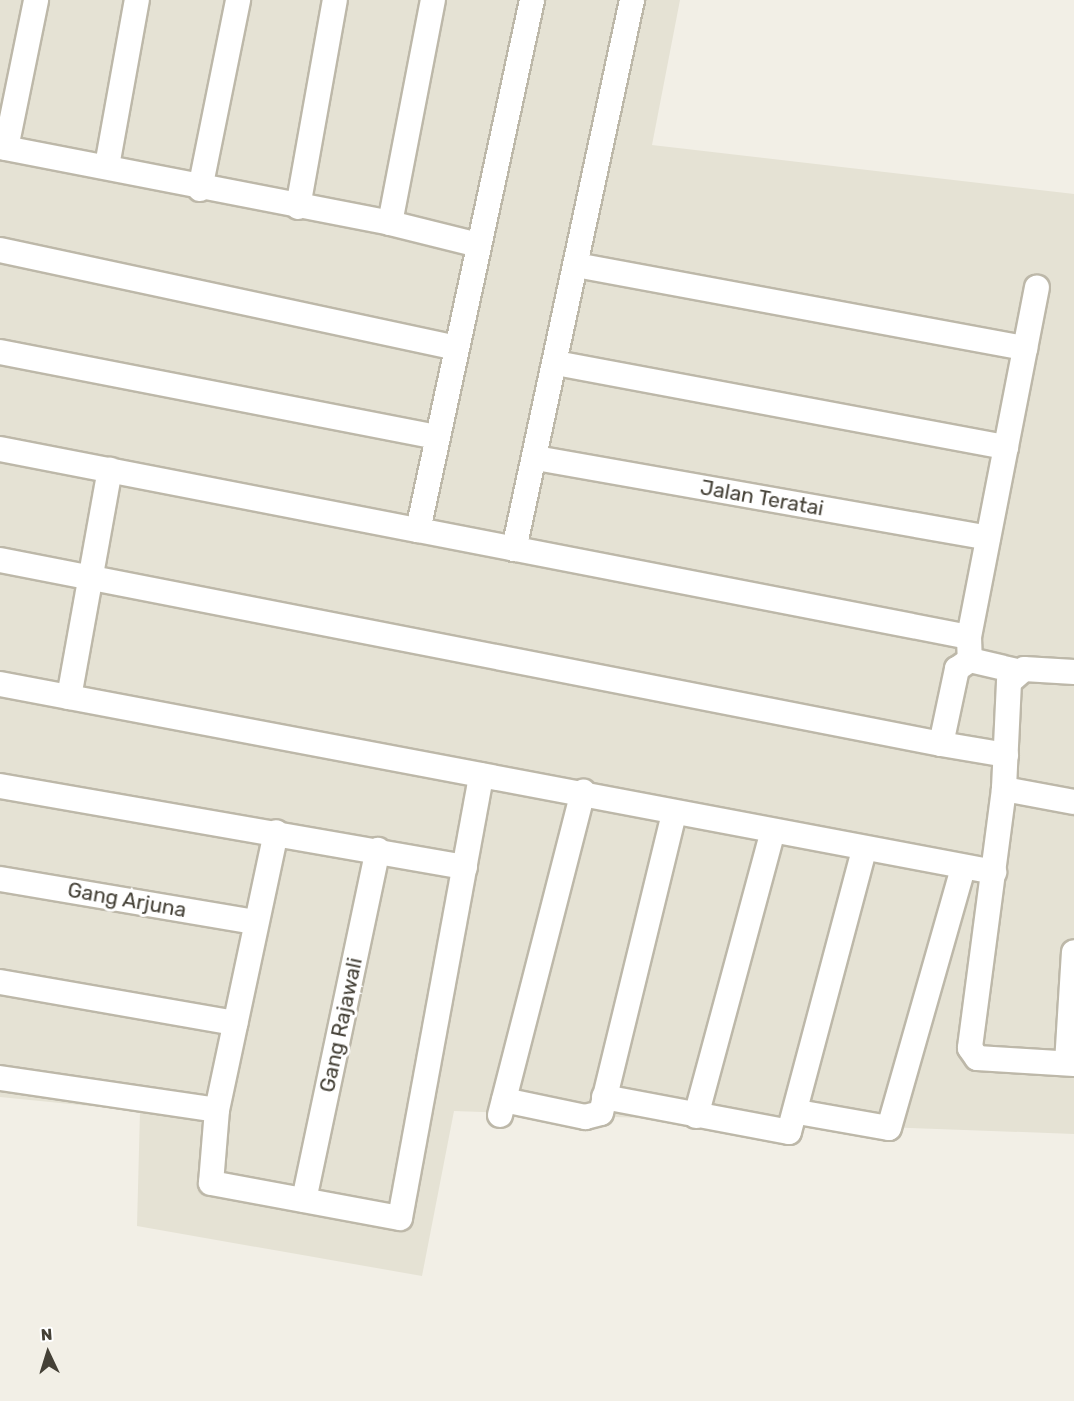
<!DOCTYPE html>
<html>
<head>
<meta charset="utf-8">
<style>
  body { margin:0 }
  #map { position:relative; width:1074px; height:1401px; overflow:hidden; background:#f2efe6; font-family:Rubik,sans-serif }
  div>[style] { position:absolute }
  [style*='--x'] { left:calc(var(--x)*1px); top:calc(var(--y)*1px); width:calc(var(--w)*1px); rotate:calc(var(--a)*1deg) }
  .residential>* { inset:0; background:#e5e2d4 }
  .roads { filter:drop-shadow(2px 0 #bdb8a9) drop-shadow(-2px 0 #bdb8a9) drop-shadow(0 2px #bdb8a9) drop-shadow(0 -2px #bdb8a9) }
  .minor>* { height:24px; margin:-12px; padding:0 12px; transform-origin:12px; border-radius:12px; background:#fff }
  span { translate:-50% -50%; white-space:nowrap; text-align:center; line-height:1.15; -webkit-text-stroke:6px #fff; paint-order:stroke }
  .street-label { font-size:21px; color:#444036 }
  .north { position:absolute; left:18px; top:1323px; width:60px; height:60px; -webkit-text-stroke:4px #fff; paint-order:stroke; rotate:356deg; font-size:16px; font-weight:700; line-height:24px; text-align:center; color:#444036 }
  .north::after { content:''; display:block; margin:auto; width:21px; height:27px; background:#444036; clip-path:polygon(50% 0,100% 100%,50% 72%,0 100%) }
</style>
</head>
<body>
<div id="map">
  <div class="residential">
    <i style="clip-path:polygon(0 0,680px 0,652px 145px,1074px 194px,1074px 1134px,454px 1111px,422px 1276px,137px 1226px,140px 1111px,0 1097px)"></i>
  </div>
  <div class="roads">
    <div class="minor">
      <i style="--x:0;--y:147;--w:397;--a:11"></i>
      <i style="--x:390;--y:223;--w:91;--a:14"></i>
      <i style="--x:6;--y:148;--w:151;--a:-78.5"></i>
      <i style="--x:107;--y:166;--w:169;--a:-79.8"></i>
      <i style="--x:200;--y:189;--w:193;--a:-78.6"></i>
      <i style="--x:298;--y:207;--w:210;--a:-79.9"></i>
      <i style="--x:390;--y:223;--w:227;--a:-79.1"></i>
      <i style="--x:0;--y:250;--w:466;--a:12.1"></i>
      <i style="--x:576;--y:265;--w:457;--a:10.5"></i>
      <i style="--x:0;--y:352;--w:445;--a:11"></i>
      <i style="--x:556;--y:363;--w:458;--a:10.6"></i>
      <i style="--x:0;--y:449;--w:426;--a:11"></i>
      <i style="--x:418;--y:530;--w:542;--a:-77.86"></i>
      <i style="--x:536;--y:458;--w:459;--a:10"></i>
      <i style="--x:418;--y:530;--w:561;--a:10.99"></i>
      <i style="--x:969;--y:637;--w:23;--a:88"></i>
      <i style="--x:514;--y:549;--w:562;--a:-77.87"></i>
      <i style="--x:0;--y:560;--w:959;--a:11.06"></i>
      <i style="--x:941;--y:744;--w:77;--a:-78"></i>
      <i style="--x:957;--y:669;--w:16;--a:-35"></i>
      <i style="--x:970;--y:660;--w:48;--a:13.2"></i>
      <i style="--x:969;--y:637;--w:356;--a:-79"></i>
      <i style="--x:1074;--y:672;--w:50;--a:-176.6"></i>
      <i style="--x:1024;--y:669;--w:20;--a:139"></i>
      <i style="--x:1009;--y:682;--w:107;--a:92.7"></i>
      <i style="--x:1004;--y:789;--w:261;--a:97.5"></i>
      <i style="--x:970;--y:1048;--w:12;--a:55"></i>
      <i style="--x:977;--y:1058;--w:97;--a:3.5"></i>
      <i style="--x:0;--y:684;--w:1012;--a:10.71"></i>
      <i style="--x:69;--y:697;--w:231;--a:-79.8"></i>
      <i style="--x:941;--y:744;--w:66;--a:9.6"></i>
      <i style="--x:0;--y:786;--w:472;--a:9.9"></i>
      <i style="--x:1004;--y:789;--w:71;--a:10.5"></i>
      <i style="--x:0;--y:879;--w:259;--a:9.6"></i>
      <i style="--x:0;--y:982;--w:239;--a:9.9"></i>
      <i style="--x:1067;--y:1063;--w:111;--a:-86.4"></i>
      <i style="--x:0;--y:1078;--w:219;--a:8.4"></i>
      <i style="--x:217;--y:1110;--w:73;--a:94.7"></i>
      <i style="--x:211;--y:1183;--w:192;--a:10.5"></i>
      <i style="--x:400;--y:1218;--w:450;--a:-79.6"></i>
      <i style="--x:604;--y:1097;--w:188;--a:10.7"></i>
      <i style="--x:789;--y:1132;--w:292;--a:-75.1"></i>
      <i style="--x:504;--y:1100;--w:83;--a:11.9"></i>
      <i style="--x:585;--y:1117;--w:16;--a:-14"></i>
      <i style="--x:601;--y:1113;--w:309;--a:-76.3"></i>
      <i style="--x:217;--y:1110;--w:284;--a:-78"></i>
      <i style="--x:798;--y:1112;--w:92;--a:10"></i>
      <i style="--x:889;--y:1128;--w:270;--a:-74.1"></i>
      <i style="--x:500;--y:1115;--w:334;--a:-75.6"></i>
      <i style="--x:696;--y:1116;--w:295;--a:-74.9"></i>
      <i style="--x:304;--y:1200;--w:358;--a:-78.1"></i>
    </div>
  </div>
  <div class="street-label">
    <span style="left:762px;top:498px;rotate:10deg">Jalan Teratai</span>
    <span style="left:127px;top:900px;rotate:10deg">Gang Arjuna</span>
    <span style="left:341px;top:1025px;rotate:-78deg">Gang Rajawali</span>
  </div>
  <div class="north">N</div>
</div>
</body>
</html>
